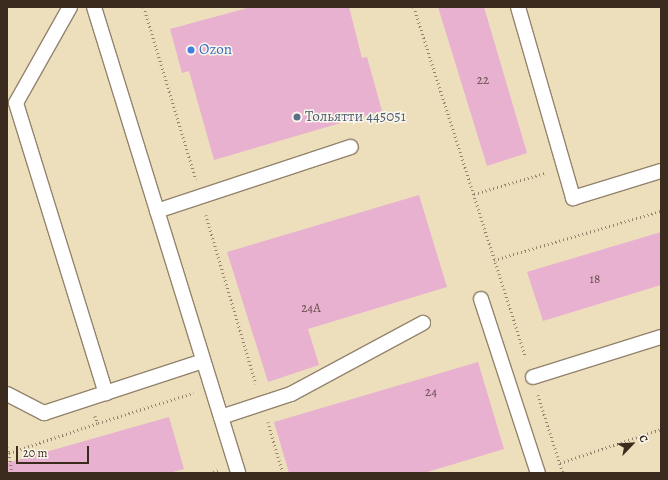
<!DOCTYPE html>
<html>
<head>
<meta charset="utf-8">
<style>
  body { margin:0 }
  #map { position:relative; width:668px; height:480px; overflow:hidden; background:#eddfbc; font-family:Alegreya,serif }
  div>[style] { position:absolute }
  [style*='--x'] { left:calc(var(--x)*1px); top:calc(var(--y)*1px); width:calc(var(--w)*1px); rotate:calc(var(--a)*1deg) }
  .building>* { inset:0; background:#e8b1d0 }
  .path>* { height:2.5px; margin-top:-1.25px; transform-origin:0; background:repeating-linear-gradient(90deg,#94846d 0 1px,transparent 0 4px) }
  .roads { filter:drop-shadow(1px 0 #94846d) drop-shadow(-1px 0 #94846d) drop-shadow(0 1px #94846d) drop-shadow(0 -1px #94846d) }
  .service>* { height:14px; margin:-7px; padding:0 7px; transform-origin:7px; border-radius:7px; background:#fff }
  .dots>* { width:11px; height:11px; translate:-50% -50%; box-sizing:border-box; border:2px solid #fbf7ec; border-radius:50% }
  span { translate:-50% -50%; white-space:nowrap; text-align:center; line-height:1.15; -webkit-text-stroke:3px #fbf7ec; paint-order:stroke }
  .number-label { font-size:13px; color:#664c4a }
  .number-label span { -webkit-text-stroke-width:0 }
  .shop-label { font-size:15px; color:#366cbe }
  .left { translate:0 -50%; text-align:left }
  .service-label { font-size:15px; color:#4e5e75 }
  .frame { position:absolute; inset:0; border:8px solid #3b2a1e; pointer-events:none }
  .north { position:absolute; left:612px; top:424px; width:40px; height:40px; -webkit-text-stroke:3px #fbf7ec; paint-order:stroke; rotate:65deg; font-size:11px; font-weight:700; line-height:16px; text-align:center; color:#3b2a1e }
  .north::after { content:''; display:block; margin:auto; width:14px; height:18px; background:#3b2a1e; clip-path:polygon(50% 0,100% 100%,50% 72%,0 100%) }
  .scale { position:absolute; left:16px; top:446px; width:73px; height:18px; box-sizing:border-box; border:2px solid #3b2a1e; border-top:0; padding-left:5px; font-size:12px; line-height:14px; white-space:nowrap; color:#3b2a1e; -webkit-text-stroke:3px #fbf7ec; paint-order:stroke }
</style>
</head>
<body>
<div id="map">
  <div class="building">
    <i style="clip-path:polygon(251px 7px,349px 7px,362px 58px,367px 57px,382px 111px,214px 160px,189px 71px,182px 73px,170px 29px)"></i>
    <i style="clip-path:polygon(438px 7px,484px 7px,527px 153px,487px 166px)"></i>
    <i style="clip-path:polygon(419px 195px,447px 287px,308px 329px,319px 365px,268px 382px,227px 252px)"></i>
    <i style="clip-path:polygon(661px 232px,661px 285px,543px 321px,527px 272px)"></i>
    <i style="clip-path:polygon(478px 362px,504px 449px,424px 473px,289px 473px,274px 422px)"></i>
    <i style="clip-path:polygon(169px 417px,184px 469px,169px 473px,7px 473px,7px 463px)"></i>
  </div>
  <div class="path">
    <i style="--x:144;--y:7;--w:180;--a:73.2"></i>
    <i style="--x:414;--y:7;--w:368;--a:72.3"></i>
    <i style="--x:474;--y:194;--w:74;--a:-16.5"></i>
    <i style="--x:206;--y:215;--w:176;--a:73.5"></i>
    <i style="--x:494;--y:260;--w:174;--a:-16.4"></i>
    <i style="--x:538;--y:395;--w:82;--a:72.2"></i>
    <i style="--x:95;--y:416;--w:8;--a:67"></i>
    <i style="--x:98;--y:423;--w:100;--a:-17.5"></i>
    <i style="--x:268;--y:422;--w:53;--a:73.6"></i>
    <i style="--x:7;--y:447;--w:6;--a:72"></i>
    <i style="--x:9;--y:453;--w:94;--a:-18.6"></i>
    <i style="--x:9;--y:453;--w:20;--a:81"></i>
    <i style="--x:560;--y:463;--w:107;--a:-18.6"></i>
    <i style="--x:209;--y:473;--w:9;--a:-18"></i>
  </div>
  <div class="roads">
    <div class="service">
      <i style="--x:70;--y:7;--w:110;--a:119.4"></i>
      <i style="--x:16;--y:103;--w:304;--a:72.8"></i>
      <i style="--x:94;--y:7;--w:488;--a:72.8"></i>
      <i style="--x:518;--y:7;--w:199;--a:73.9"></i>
      <i style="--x:573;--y:198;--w:92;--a:-17.1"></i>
      <i style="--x:157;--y:211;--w:204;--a:-18.3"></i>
      <i style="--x:481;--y:299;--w:183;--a:71.9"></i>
      <i style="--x:533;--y:377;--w:134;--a:-17.4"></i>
      <i style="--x:7;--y:394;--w:42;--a:27.2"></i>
      <i style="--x:44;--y:413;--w:167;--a:-18.1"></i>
      <i style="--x:221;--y:417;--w:74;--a:-18.2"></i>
      <i style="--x:291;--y:394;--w:150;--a:-28.3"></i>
    </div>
  </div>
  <div class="dots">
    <i style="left:191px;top:50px;background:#3f7fe0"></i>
    <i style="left:297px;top:117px;background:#5c6f8a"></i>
  </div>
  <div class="number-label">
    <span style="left:483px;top:80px">22</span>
    <span style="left:595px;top:279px">18</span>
    <span style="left:311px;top:308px">24А</span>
    <span style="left:431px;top:392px">24</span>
  </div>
  <div class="shop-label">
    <span class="left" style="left:199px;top:50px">Ozon</span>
  </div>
  <div class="service-label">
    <span class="left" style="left:305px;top:117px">Тольятти 445051</span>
  </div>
  <div class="frame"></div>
  <div class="north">С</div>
  <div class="scale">20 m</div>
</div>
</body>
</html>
